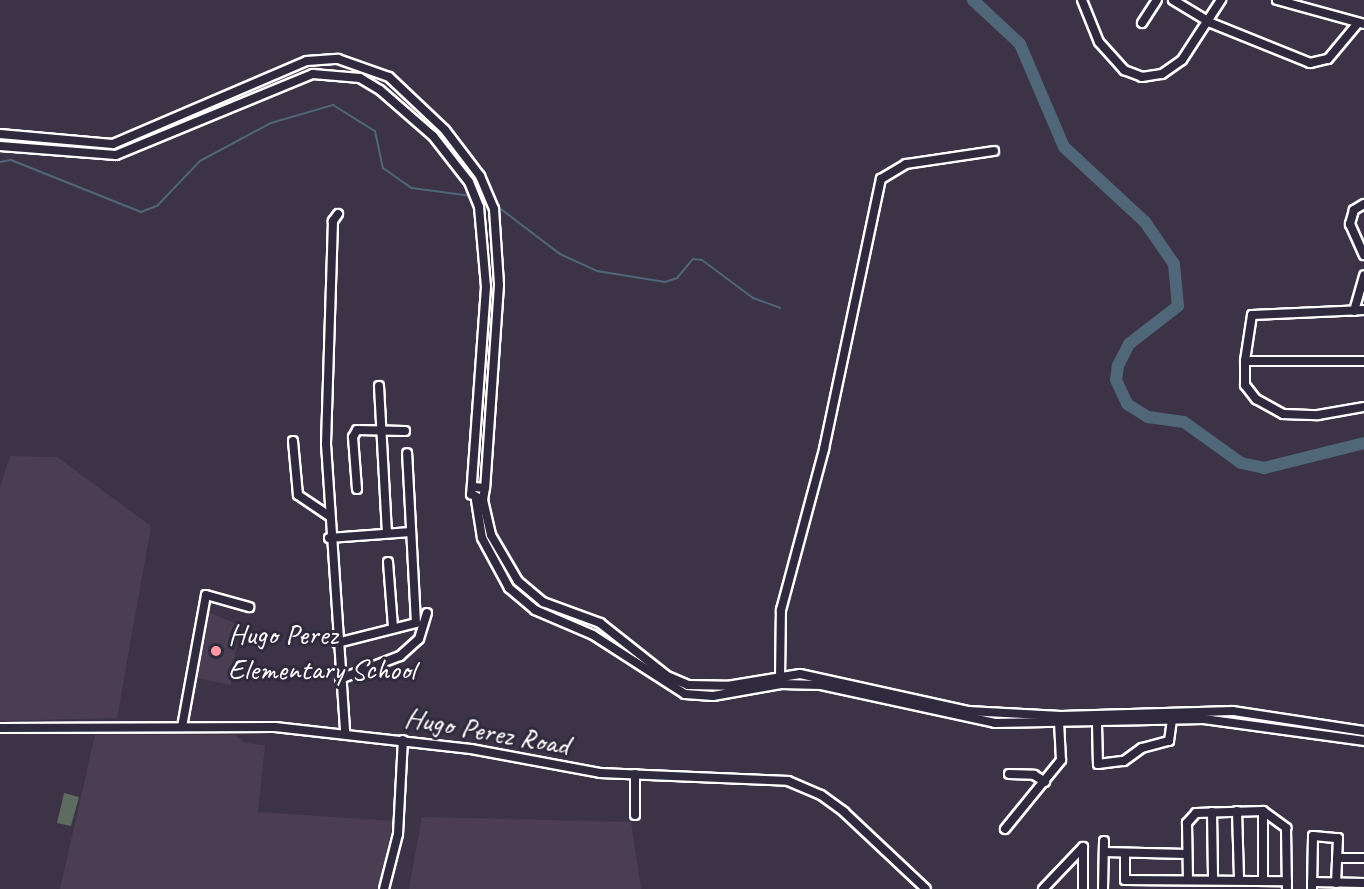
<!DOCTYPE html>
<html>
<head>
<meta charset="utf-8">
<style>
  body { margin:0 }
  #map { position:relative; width:1364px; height:889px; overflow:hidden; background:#3c3347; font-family:Caveat,sans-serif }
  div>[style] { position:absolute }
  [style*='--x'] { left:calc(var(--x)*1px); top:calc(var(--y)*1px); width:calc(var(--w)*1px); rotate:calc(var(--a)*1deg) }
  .built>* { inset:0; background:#4b3e53 }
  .green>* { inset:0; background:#5e6b60 }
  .stream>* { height:2px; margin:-1px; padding:0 1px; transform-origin:1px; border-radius:1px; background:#4f6778 }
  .river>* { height:12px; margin:-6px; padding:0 6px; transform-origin:6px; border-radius:6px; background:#4f6778 }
  .roads { filter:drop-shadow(2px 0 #fff) drop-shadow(-2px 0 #fff) drop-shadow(0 2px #fff) drop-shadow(0 -2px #fff) }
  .minor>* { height:8px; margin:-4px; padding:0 4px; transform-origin:4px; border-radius:4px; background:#2f2a3d }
  .dots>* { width:16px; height:16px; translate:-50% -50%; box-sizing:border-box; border:3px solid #2f2a3d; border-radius:50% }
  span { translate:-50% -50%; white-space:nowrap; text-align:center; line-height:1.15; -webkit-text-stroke:6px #2f2a3d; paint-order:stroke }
  .poi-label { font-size:30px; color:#fff }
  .left { translate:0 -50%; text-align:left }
  .street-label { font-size:30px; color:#fff }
</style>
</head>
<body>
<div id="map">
  <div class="built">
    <i style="clip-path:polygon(10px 456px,57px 457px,151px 526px,117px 718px,0 721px,0 487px)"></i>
    <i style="clip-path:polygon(204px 610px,239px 625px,231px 685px,192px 677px)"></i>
    <i style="clip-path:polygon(95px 735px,235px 735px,245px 743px,265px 745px,258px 812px,393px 821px,378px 889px,60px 889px)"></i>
    <i style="clip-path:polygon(422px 817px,631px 822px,641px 889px,409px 889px)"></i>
  </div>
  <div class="green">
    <i style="clip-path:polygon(64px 793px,79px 797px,71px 826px,57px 823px)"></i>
  </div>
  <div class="stream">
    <i style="--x:0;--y:162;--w:11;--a:-10"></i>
    <i style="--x:11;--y:160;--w:140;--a:21.8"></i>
    <i style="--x:141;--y:212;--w:17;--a:-21"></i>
    <i style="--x:157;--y:206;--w:62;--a:-46.3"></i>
    <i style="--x:200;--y:161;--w:81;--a:-28.2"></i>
    <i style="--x:271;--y:123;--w:65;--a:-16.2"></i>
    <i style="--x:333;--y:105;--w:49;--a:31.8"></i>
    <i style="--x:375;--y:131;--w:38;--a:78"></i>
    <i style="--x:383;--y:168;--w:35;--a:35"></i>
    <i style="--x:412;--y:188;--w:60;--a:7.7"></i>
    <i style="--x:493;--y:203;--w:84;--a:37.3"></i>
    <i style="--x:560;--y:254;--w:41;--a:24.7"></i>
    <i style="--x:597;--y:271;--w:69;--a:9.2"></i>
    <i style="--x:665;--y:282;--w:13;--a:-18"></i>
    <i style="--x:677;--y:278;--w:25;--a:-50"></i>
    <i style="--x:693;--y:259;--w:9;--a:6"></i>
    <i style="--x:702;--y:260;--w:64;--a:36.7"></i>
    <i style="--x:753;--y:298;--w:29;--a:20"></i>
  </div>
  <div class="river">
    <i style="--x:973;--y:0;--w:64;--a:43.1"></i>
    <i style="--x:1020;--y:44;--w:112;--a:66.9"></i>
    <i style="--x:1064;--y:147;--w:110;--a:42.8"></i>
    <i style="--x:1145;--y:222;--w:51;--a:55.4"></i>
    <i style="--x:1174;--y:264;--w:42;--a:84.6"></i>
    <i style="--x:1178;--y:306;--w:62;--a:142.2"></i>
    <i style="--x:1129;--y:344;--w:25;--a:117"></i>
    <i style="--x:1118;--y:366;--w:14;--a:98"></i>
    <i style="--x:1116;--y:380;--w:26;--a:65"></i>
    <i style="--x:1127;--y:404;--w:25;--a:32"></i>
    <i style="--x:1148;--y:417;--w:36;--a:8"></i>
    <i style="--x:1184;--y:422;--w:70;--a:35.7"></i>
    <i style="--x:1241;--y:463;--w:24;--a:12"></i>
    <i style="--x:1264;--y:468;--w:103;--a:-14"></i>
  </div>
  <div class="roads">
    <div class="minor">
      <i style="--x:1082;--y:0;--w:45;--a:68"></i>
      <i style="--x:1099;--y:42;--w:38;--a:48"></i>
      <i style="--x:1124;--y:70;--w:19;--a:21"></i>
      <i style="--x:1142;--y:77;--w:20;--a:-9"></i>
      <i style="--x:1162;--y:74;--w:24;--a:-35"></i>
      <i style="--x:1182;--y:60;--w:72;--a:-57"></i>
      <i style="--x:1173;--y:0;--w:44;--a:31.2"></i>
      <i style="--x:1211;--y:23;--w:107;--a:22"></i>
      <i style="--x:1310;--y:63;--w:18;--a:-13"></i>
      <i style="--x:1328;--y:59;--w:47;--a:-50.2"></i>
      <i style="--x:1277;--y:0;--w:90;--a:15.4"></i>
      <i style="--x:1142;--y:23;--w:27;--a:-57"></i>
      <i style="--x:0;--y:134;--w:113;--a:5.1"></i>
      <i style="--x:113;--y:144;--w:211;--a:-23.2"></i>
      <i style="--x:307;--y:61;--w:31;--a:-4"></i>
      <i style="--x:338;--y:59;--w:54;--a:19.4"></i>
      <i style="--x:389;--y:77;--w:77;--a:43.4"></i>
      <i style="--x:445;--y:130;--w:58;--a:52.7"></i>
      <i style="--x:480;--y:176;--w:36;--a:67"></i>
      <i style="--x:494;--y:209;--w:76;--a:86.2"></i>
      <i style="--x:499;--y:285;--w:203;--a:93.9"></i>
      <i style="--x:0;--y:146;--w:116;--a:4.4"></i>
      <i style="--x:116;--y:155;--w:213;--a:-22.4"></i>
      <i style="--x:313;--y:74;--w:47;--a:4.9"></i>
      <i style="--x:360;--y:78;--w:23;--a:31"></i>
      <i style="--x:380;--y:90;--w:70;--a:41"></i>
      <i style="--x:433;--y:136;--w:58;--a:52"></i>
      <i style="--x:469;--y:182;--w:27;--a:68"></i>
      <i style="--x:479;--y:207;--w:80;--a:85"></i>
      <i style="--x:486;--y:287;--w:208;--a:94.1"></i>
      <i style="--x:471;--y:494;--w:13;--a:27"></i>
      <i style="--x:483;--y:500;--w:12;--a:-81"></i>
      <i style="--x:485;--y:488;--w:11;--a:-175"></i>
      <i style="--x:1364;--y:204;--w:12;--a:149"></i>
      <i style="--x:1354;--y:210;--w:15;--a:106"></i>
      <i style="--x:1350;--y:224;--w:34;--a:66"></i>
      <i style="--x:338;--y:214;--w:9;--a:126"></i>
      <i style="--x:333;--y:221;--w:223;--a:91.8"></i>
      <i style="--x:326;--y:444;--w:290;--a:86.2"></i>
      <i style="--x:1364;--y:310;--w:112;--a:177.4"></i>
      <i style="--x:1252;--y:315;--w:47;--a:98.7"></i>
      <i style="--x:1245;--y:361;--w:24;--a:90"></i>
      <i style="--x:1245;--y:385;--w:18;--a:52"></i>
      <i style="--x:1256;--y:399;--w:31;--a:29"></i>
      <i style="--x:1283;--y:414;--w:35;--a:2"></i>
      <i style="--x:1318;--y:415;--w:47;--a:-9.9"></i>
      <i style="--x:1354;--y:311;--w:37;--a:-74"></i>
      <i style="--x:1245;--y:361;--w:119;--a:0"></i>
      <i style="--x:379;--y:386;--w:147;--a:86.9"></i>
      <i style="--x:293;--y:441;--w:54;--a:84.7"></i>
      <i style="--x:298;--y:495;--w:37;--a:34"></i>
      <i style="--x:357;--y:489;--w:52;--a:-94.4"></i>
      <i style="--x:353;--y:437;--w:8;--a:-60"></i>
      <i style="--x:357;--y:430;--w:48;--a:1.2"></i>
      <i style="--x:476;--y:500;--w:38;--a:81"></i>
      <i style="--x:482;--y:538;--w:57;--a:61.6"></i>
      <i style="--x:509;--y:588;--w:34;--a:40"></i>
      <i style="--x:535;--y:610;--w:63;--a:23.3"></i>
      <i style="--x:593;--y:635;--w:109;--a:32.7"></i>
      <i style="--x:685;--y:694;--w:28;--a:4"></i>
      <i style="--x:713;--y:696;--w:69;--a:-10"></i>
      <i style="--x:781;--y:684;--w:40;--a:1.4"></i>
      <i style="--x:821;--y:685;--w:178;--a:12.3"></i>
      <i style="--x:995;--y:723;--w:209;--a:-1.1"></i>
      <i style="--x:1204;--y:719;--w:162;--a:7.8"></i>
      <i style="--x:483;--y:500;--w:36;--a:77"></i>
      <i style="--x:491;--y:535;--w:53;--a:59.6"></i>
      <i style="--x:518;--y:581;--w:33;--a:40"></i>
      <i style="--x:543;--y:602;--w:61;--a:20.2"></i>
      <i style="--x:600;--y:623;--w:85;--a:38.3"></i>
      <i style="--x:667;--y:676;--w:23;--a:23"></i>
      <i style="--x:688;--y:685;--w:39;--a:1"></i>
      <i style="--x:727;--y:686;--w:74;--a:-9.3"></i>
      <i style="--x:800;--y:674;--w:172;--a:12.4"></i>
      <i style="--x:968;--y:711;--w:93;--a:3.1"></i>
      <i style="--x:1061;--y:716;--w:172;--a:-1.7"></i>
      <i style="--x:1233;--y:711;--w:133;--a:8.7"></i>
      <i style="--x:329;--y:538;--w:82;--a:-4.2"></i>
      <i style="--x:388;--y:562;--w:65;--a:85.6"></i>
      <i style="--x:337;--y:643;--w:81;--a:-14.2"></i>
      <i style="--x:416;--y:623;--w:170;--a:-93"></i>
      <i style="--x:780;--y:678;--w:68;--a:-89.2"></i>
      <i style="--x:781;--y:610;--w:167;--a:-75"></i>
      <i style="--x:824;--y:449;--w:276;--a:-78.1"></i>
      <i style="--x:881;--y:179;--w:29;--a:-31"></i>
      <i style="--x:906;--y:164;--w:89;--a:-8.4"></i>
      <i style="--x:340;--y:679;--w:64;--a:-21"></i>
      <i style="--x:400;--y:656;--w:25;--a:-42"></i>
      <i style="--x:419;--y:639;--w:27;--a:-73"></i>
      <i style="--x:1097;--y:724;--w:40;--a:88.6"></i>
      <i style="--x:1098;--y:764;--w:26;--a:-7"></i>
      <i style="--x:1124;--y:761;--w:22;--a:-36"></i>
      <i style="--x:1142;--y:748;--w:28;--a:-15"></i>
      <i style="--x:1169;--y:741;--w:21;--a:-82"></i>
      <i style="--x:182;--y:727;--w:134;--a:-79.7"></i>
      <i style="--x:206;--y:595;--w:45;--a:15.6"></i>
      <i style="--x:0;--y:728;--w:275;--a:-0.2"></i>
      <i style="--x:275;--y:727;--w:197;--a:6.4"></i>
      <i style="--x:471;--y:749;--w:131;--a:10.5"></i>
      <i style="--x:600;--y:773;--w:188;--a:2.4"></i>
      <i style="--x:788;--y:781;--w:36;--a:23"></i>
      <i style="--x:821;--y:795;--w:29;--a:36"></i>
      <i style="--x:844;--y:812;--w:112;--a:43.2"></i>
      <i style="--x:635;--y:774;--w:41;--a:90"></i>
      <i style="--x:1009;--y:774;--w:25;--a:2"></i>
      <i style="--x:1034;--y:775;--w:13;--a:32"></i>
      <i style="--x:1237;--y:811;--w:69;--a:88.3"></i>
      <i style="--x:1212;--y:812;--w:67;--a:89.1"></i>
      <i style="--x:1005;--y:829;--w:89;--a:-50.9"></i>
      <i style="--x:1061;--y:760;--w:34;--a:-93"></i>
      <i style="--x:1083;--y:847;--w:42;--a:90"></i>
      <i style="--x:1104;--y:852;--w:83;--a:1.4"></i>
      <i style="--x:1125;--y:854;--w:26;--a:90"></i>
      <i style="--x:1125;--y:880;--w:162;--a:0.4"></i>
      <i style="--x:1337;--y:858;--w:27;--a:0"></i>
      <i style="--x:1188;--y:880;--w:57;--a:-91"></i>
      <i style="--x:1187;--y:823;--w:13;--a:-48"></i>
      <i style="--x:1196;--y:813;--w:67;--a:-1.7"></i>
      <i style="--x:1263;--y:811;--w:29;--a:36"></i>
      <i style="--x:1286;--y:828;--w:61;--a:89.1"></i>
      <i style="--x:1263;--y:881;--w:70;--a:-90"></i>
      <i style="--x:1312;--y:882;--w:52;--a:1.1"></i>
      <i style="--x:384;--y:889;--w:57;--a:-75.7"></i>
      <i style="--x:398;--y:834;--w:94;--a:-87"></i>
      <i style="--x:1043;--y:889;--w:58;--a:-46.4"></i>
      <i style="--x:1103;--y:889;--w:48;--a:-88.8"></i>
      <i style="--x:1312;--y:889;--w:53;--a:-88.9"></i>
      <i style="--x:1313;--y:836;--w:25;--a:5"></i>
      <i style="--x:1338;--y:838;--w:45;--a:92.5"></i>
    </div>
  </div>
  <div class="dots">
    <i style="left:216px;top:651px;background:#ff9aa2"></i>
  </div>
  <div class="poi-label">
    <span class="left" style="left:228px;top:651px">Hugo Perez<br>Elementary School</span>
  </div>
  <div class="street-label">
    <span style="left:487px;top:731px;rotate:10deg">Hugo Perez Road</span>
  </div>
</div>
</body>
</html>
